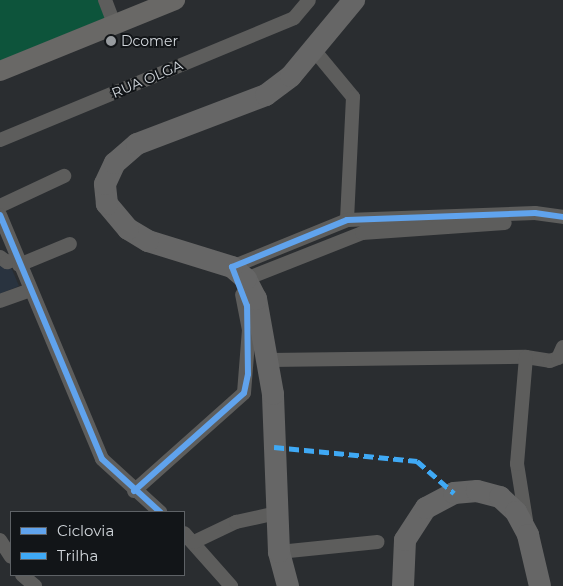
<!DOCTYPE html>
<html>
<head>
<meta charset="utf-8">
<style>
  body { margin:0 }
  #map { position:relative; width:563px; height:586px; overflow:hidden; background:#2a2d30; font-family:Montserrat,sans-serif }
  div>[style] { position:absolute }
  [style*='--x'] { left:calc(var(--x)*1px); top:calc(var(--y)*1px); width:calc(var(--w)*1px); rotate:calc(var(--a)*1deg) }
  .built>* { inset:0; background:#29333f }
  .green>* { inset:0; background:#0d543b }
  .street>* { height:14px; margin:-7px; padding:0 7px; transform-origin:7px; border-radius:7px; background:#5d5d5c }
  .secondary>* { height:20px; margin:-10px; padding:0 10px; transform-origin:10px; border-radius:10px; background:#696866 }
  .primary>* { height:22px; margin:-11px; padding:0 11px; transform-origin:11px; border-radius:11px; background:#666 }
  .quiet>* { height:5px; margin-top:-2.5px; transform-origin:0; background:repeating-linear-gradient(90deg,#3fa9f5 0 10px,transparent 0 15px) }
  .cycleway>* { height:6px; margin:-3px; padding:0 3px; transform-origin:3px; border-radius:3px; background:#60a3ed }
  .dots>* { width:14px; height:14px; translate:-50% -50%; box-sizing:border-box; border:2px solid #121518; border-radius:50% }
  span { translate:-50% -50%; white-space:nowrap; text-align:center; line-height:1.15; -webkit-text-stroke:4px #121518; paint-order:stroke }
  .poi-label { font-size:14px; color:#d1d6db }
  .left { translate:0 -50%; text-align:left }
  .street-label { font-size:14px; color:#d1d6db }
  .legend { position:absolute; left:10px; top:511px; width:175px; height:65px; box-sizing:border-box; background:#121518; border:1px solid #5e6266; margin:0; padding:6px 9px; list-style:none; font-size:15px; color:#d1d6db }
  .legend li { display:flex; align-items:center; gap:10px; height:25px }
  .legend b { width:25px; border:1px solid #5e6266 }
</style>
</head>
<body>
<div id="map">
  <div class="built">
    <i style="clip-path:polygon(0 266px,11px 267px,19px 286px,0 294px)"></i>
  </div>
  <div class="green">
    <i style="clip-path:polygon(0 0,98px 0,105px 18px,0 61px)"></i>
  </div>
  <div class="street">
    <i style="--x:105;--y:0;--w:26;--a:69"></i>
    <i style="--x:314;--y:50;--w:61;--a:50.3"></i>
    <i style="--x:353;--y:97;--w:123;--a:92.8"></i>
    <i style="--x:0;--y:140;--w:318;--a:-22.5"></i>
    <i style="--x:294;--y:18;--w:23;--a:-50"></i>
    <i style="--x:0;--y:206;--w:71;--a:-25.1"></i>
    <i style="--x:0;--y:215;--w:264;--a:67.3"></i>
    <i style="--x:102;--y:459;--w:79;--a:42.4"></i>
    <i style="--x:0;--y:257;--w:9;--a:36"></i>
    <i style="--x:7;--y:262;--w:10;--a:-17"></i>
    <i style="--x:19;--y:265;--w:55;--a:-22.4"></i>
    <i style="--x:234;--y:272;--w:5;--a:-112"></i>
    <i style="--x:232;--y:267;--w:124;--a:-22.2"></i>
    <i style="--x:347;--y:220;--w:188;--a:-2.1"></i>
    <i style="--x:535;--y:213;--w:28;--a:8"></i>
    <i style="--x:246;--y:279;--w:125;--a:-21.6"></i>
    <i style="--x:362;--y:233;--w:143;--a:-4"></i>
    <i style="--x:0;--y:301;--w:32;--a:-20"></i>
    <i style="--x:269;--y:360;--w:257;--a:-0.7"></i>
    <i style="--x:526;--y:357;--w:24;--a:9"></i>
    <i style="--x:550;--y:361;--w:9;--a:-21"></i>
    <i style="--x:558;--y:358;--w:12;--a:-66"></i>
    <i style="--x:134;--y:491;--w:147;--a:-41.7"></i>
    <i style="--x:244;--y:393;--w:63;--a:-85.5"></i>
    <i style="--x:249;--y:330;--w:36;--a:-101"></i>
    <i style="--x:526;--y:520;--w:57;--a:-99.1"></i>
    <i style="--x:517;--y:464;--w:107;--a:-85.2"></i>
    <i style="--x:184;--y:533;--w:71;--a:48.4"></i>
    <i style="--x:0;--y:540;--w:20;--a:57"></i>
    <i style="--x:194;--y:542;--w:47;--a:-25.5"></i>
    <i style="--x:236;--y:522;--w:42;--a:-12.4"></i>
    <i style="--x:279;--y:552;--w:99;--a:-5.8"></i>
    <i style="--x:22;--y:575;--w:17;--a:40"></i>
  </div>
  <div class="secondary">
    <i style="--x:0;--y:71;--w:189;--a:-22.1"></i>
  </div>
  <div class="primary">
    <i style="--x:288;--y:586;--w:35;--a:-105"></i>
    <i style="--x:279;--y:552;--w:158;--a:-92.2"></i>
    <i style="--x:273;--y:394;--w:97;--a:-100.1"></i>
    <i style="--x:256;--y:299;--w:22;--a:-117"></i>
    <i style="--x:246;--y:279;--w:18;--a:-139"></i>
    <i style="--x:232;--y:267;--w:88;--a:-162.8"></i>
    <i style="--x:148;--y:241;--w:23;--a:-149"></i>
    <i style="--x:128;--y:229;--w:33;--a:-130"></i>
    <i style="--x:107;--y:204;--w:20;--a:-96"></i>
    <i style="--x:105;--y:184;--w:23;--a:-65"></i>
    <i style="--x:115;--y:163;--w:29;--a:-41"></i>
    <i style="--x:137;--y:144;--w:138;--a:-20.8"></i>
    <i style="--x:266;--y:95;--w:31;--a:-37"></i>
    <i style="--x:291;--y:76;--w:99;--a:-50.3"></i>
    <i style="--x:403;--y:586;--w:46;--a:-87.5"></i>
    <i style="--x:405;--y:540;--w:38;--a:-57"></i>
    <i style="--x:426;--y:508;--w:32;--a:-28"></i>
    <i style="--x:454;--y:493;--w:23;--a:-5"></i>
    <i style="--x:477;--y:491;--w:24;--a:15"></i>
    <i style="--x:500;--y:497;--w:22;--a:43"></i>
    <i style="--x:516;--y:512;--w:26;--a:62"></i>
    <i style="--x:528;--y:535;--w:52;--a:76.8"></i>
  </div>
  <div class="quiet">
    <i style="--x:274;--y:447;--w:144;--a:5.6"></i>
    <i style="--x:417;--y:461;--w:49;--a:40.9"></i>
  </div>
  <div class="cycleway">
    <i style="--x:0;--y:215;--w:264;--a:67.3"></i>
    <i style="--x:102;--y:459;--w:79;--a:42.4"></i>
    <i style="--x:134;--y:491;--w:147;--a:-41.7"></i>
    <i style="--x:244;--y:393;--w:19;--a:-78"></i>
    <i style="--x:248;--y:374;--w:68;--a:-90.8"></i>
    <i style="--x:247;--y:306;--w:42;--a:-111"></i>
    <i style="--x:232;--y:267;--w:124;--a:-22.2"></i>
    <i style="--x:347;--y:220;--w:188;--a:-2.1"></i>
    <i style="--x:535;--y:213;--w:28;--a:8"></i>
  </div>
  <div class="dots">
    <i style="left:111px;top:41px;background:#979b9f"></i>
  </div>
  <div class="poi-label">
    <span class="left" style="left:121px;top:41px">Dcomer</span>
  </div>
  <div class="street-label">
    <span style="left:147px;top:79px;rotate:-23deg">RUA OLGA</span>
  </div>
  <ul class="legend">
  <li><b style="height:6px;background:#60a3ed"></b>Ciclovia</li>
  <li><b style="height:6px;background:#3fa9f5"></b>Trilha</li>
  </ul>
</div>
</body>
</html>
